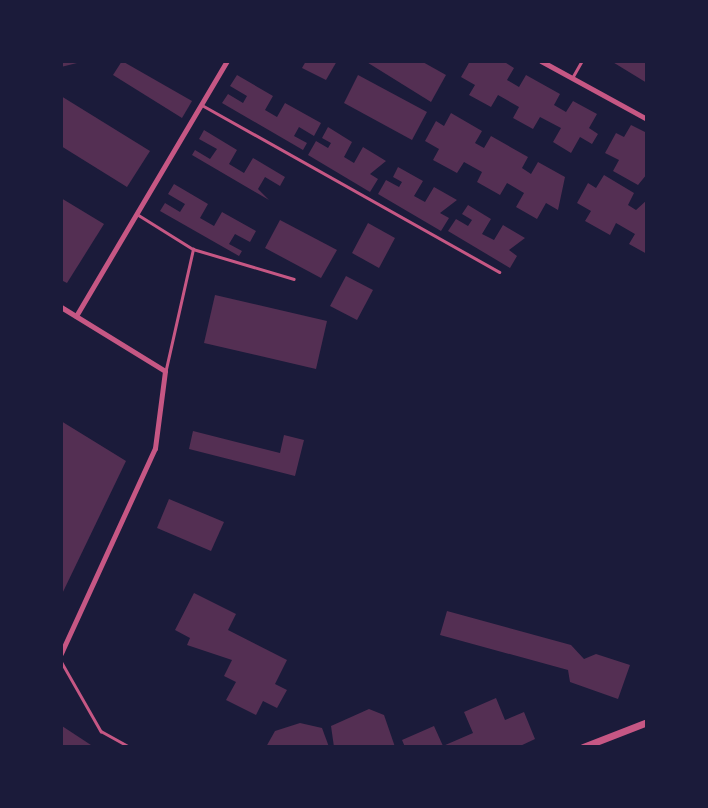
<!DOCTYPE html>
<html>
<head>
<meta charset="utf-8">
<style>
  body { margin:0 }
  #map { position:relative; width:708px; height:808px; overflow:hidden; background:#1b1b3a; font-family:Karla,sans-serif }
  div>[style] { position:absolute }
  [style*='--x'] { left:calc(var(--x)*1px); top:calc(var(--y)*1px); width:calc(var(--w)*1px); rotate:calc(var(--a)*1deg) }
  .building>* { inset:0; background:#542f53 }
  .service>* { height:2.5px; margin:-1.25px; padding:0 1.25px; transform-origin:1.25px; border-radius:1.25px; background:#c65784 }
  .minor>* { height:5px; margin:-2.5px; padding:0 2.5px; transform-origin:2.5px; border-radius:2.5px; background:#c65784 }
  .tertiary>* { height:7px; margin:-3.5px; padding:0 3.5px; transform-origin:3.5px; border-radius:3.5px; background:#c65784 }
  span { translate:-50% -50%; white-space:nowrap; text-align:center; line-height:1.15; -webkit-text-stroke:6px #1b1b3a; paint-order:stroke }
  .frame { position:absolute; inset:0; border:63px solid #1b1b3a; pointer-events:none }
</style>
</head>
<body>
<div id="map">
  <div class="building">
    <i style="clip-path:polygon(61px 61px,80px 61px,81px 62px,61px 67px)"></i>
    <i style="clip-path:polygon(122px 61px,192px 101px,182px 118px,113px 75px)"></i>
    <i style="clip-path:polygon(306px 61px,337px 61px,326px 80px,302px 68px)"></i>
    <i style="clip-path:polygon(365px 61px,421px 61px,446px 75px,431px 102px)"></i>
    <i style="clip-path:polygon(470px 61px,503px 61px,514px 68px,507px 80px,519px 87px,526px 75px,560px 94px,554px 105px,566px 112px,573px 101px,597px 114px,589px 128px,598px 134px,592px 144px,580px 137px,571px 153px,553px 142px,561px 128px,540px 117px,533px 129px,513px 118px,519px 107px,498px 95px,491px 107px,469px 95px,475px 85px,461px 77px)"></i>
    <i style="clip-path:polygon(611px 61px,647px 61px,647px 83px)"></i>
    <i style="clip-path:polygon(237px 75px,273px 96px,265px 110px,277px 117px,285px 103px,321px 123px,314px 136px,299px 127px,294px 136px,307px 143px,303px 150px,222px 103px,228px 94px,243px 103px,247px 96px,230px 86px)"></i>
    <i style="clip-path:polygon(358px 75px,427px 112px,412px 140px,344px 103px)"></i>
    <i style="clip-path:polygon(61px 96px,150px 151px,127px 187px,61px 146px)"></i>
    <i style="clip-path:polygon(451px 113px,482px 131px,475px 143px,484px 148px,491px 136px,528px 157px,522px 168px,531px 174px,538px 162px,565px 177px,558px 210px,546px 203px,537px 219px,516px 207px,524px 193px,507px 183px,500px 195px,477px 182px,482px 172px,464px 162px,457px 173px,433px 160px,439px 149px,425px 141px,436px 121px,444px 126px)"></i>
    <i style="clip-path:polygon(631px 125px,647px 133px,647px 174px,638px 185px,613px 171px,619px 160px,605px 153px,616px 133px,624px 137px)"></i>
    <i style="clip-path:polygon(328px 127px,352px 142px,344px 157px,354px 163px,363px 147px,386px 161px,370px 174px,378px 179px,370px 192px,308px 155px,316px 141px,328px 148px,331px 143px,322px 138px)"></i>
    <i style="clip-path:polygon(204px 130px,237px 150px,229px 164px,244px 173px,253px 158px,285px 177px,280px 186px,265px 177px,258px 189px,269px 200px,192px 155px,195px 150px,210px 159px,217px 149px,199px 139px)"></i>
    <i style="clip-path:polygon(398px 167px,423px 181px,414px 196px,425px 202px,434px 187px,457px 200px,440px 213px,449px 218px,441px 231px,378px 194px,386px 180px,399px 187px,402px 182px,393px 177px)"></i>
    <i style="clip-path:polygon(604px 175px,634px 193px,628px 205px,636px 210px,647px 200px,647px 254px,629px 244px,635px 234px,616px 223px,610px 235px,585px 221px,591px 211px,577px 203px,588px 183px,596px 188px)"></i>
    <i style="clip-path:polygon(174px 184px,208px 204px,200px 218px,214px 226px,222px 212px,256px 231px,250px 242px,235px 234px,229px 244px,242px 251px,239px 256px,160px 211px,165px 203px,180px 212px,185px 204px,168px 194px)"></i>
    <i style="clip-path:polygon(61px 198px,104px 224px,67px 283px,61px 280px)"></i>
    <i style="clip-path:polygon(468px 205px,491px 219px,482px 234px,494px 240px,503px 225px,525px 238px,509px 250px,517px 256px,510px 268px,448px 231px,456px 219px,468px 226px,472px 220px,462px 214px)"></i>
    <i style="clip-path:polygon(280px 220px,337px 250px,321px 278px,265px 248px)"></i>
    <i style="clip-path:polygon(368px 223px,395px 238px,379px 268px,352px 253px)"></i>
    <i style="clip-path:polygon(346px 276px,373px 290px,357px 320px,330px 306px)"></i>
    <i style="clip-path:polygon(215px 295px,327px 321px,316px 369px,204px 343px)"></i>
    <i style="clip-path:polygon(61px 421px,126px 461px,61px 596px)"></i>
    <i style="clip-path:polygon(193px 431px,280px 453px,284px 435px,304px 440px,295px 476px,189px 449px)"></i>
    <i style="clip-path:polygon(169px 499px,224px 522px,211px 551px,157px 528px)"></i>
    <i style="clip-path:polygon(194px 593px,236px 614px,228px 630px,287px 660px,275px 684px,287px 690px,277px 708px,263px 701px,256px 715px,226px 700px,236px 682px,224px 676px,232px 660px,187px 645px,190px 638px,175px 630px)"></i>
    <i style="clip-path:polygon(447px 611px,571px 645px,584px 659px,596px 654px,630px 665px,618px 699px,570px 682px,568px 670px,440px 635px)"></i>
    <i style="clip-path:polygon(496px 698px,505px 720px,524px 712px,535px 739px,518px 747px,405px 747px,402px 740px,434px 726px,443px 746px,473px 733px,464px 712px)"></i>
    <i style="clip-path:polygon(369px 709px,384px 715px,395px 747px,334px 747px,331px 726px)"></i>
    <i style="clip-path:polygon(300px 723px,322px 728px,329px 747px,266px 747px,275px 731px)"></i>
    <i style="clip-path:polygon(62px 726px,94px 747px,61px 747px)"></i>
  </div>
  <div class="service">
    <i style="--x:572;--y:78;--w:20;--a:-60"></i>
    <i style="--x:202;--y:105;--w:341;--a:29.3"></i>
    <i style="--x:137;--y:214;--w:66;--a:32"></i>
    <i style="--x:193;--y:249;--w:105;--a:16.5"></i>
    <i style="--x:166;--y:369;--w:123;--a:-77.3"></i>
    <i style="--x:61;--y:661;--w:81;--a:60.3"></i>
    <i style="--x:101;--y:731;--w:33;--a:29"></i>
  </div>
  <div class="minor">
    <i style="--x:541;--y:61;--w:121;--a:28.7"></i>
    <i style="--x:61;--y:307;--w:122;--a:31.6"></i>
    <i style="--x:165;--y:371;--w:78;--a:97.4"></i>
    <i style="--x:155;--y:448;--w:226;--a:114.6"></i>
    <i style="--x:76;--y:316;--w:296;--a:-59.4"></i>
  </div>
  <div class="tertiary">
    <i style="--x:583;--y:747;--w:69;--a:-21.3"></i>
  </div>
  <div class="frame"></div>
</div>
</body>
</html>
